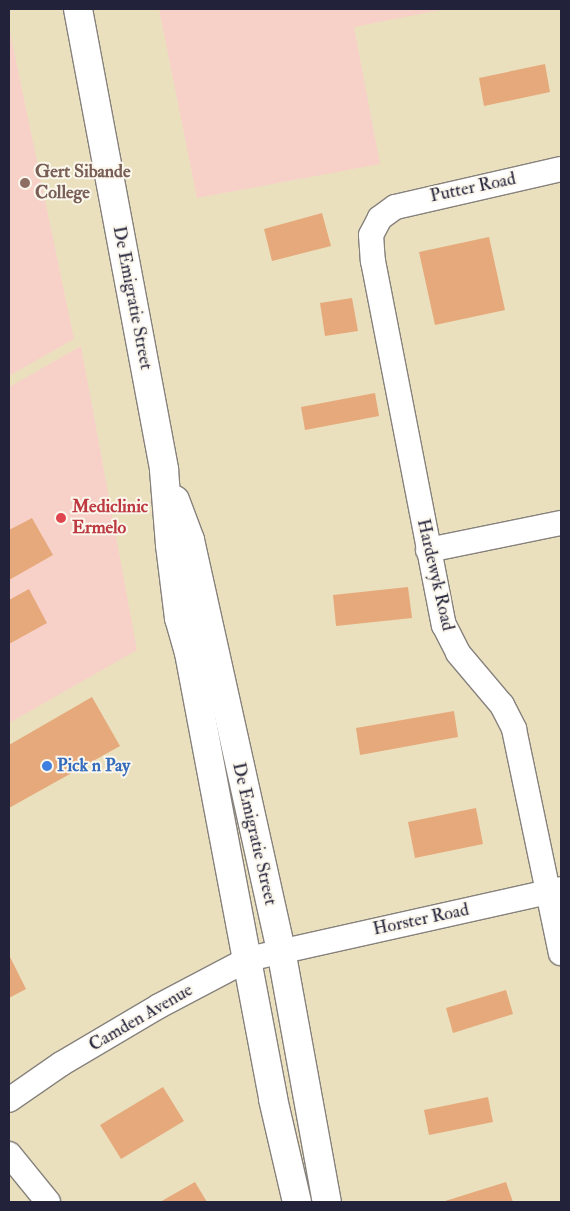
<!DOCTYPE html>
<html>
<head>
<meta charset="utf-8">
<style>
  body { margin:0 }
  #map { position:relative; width:570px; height:1211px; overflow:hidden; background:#eae0be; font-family:"IM FELL Double Pica",serif }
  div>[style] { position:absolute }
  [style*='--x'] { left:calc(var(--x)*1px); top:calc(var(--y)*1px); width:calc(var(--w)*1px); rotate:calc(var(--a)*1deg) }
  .built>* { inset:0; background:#f7d1c8 }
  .building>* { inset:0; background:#e6a97b }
  .roads { filter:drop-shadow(1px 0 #86817c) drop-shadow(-1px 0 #86817c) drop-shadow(0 1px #86817c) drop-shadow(0 -1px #86817c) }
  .minor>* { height:24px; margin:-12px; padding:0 12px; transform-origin:12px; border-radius:12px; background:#fff }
  .trunk>* { height:28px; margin:-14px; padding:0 14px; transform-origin:14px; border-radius:14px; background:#fff }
  .dots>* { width:14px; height:14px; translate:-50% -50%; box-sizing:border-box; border:2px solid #fbf7ec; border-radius:50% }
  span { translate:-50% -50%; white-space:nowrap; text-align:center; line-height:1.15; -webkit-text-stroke:4px #fbf7ec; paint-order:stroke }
  .education-label { font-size:18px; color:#785e54; font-weight:700 }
  .left { translate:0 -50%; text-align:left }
  .street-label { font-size:18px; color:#22223b }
  .health-label { font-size:18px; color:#be3a42; font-weight:700 }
  .shop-label { font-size:18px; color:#366cbe; font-weight:700 }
  .frame { position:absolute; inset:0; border:10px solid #22223b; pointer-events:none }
</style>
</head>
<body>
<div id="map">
  <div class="built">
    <i style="clip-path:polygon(159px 9px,446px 9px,354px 27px,380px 164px,197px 198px)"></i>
    <i style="clip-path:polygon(9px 27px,74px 339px,9px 376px)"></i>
    <i style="clip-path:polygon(81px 346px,137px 650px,9px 723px,9px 387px)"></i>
  </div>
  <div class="building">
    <i style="clip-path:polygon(545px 64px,550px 92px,484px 106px,479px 78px)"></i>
    <i style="clip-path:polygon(322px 213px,331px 246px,272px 261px,264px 229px)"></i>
    <i style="clip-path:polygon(489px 237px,505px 310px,435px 325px,419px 252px)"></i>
    <i style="clip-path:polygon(352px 298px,358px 331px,325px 336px,320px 303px)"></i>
    <i style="clip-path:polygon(375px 393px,379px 416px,305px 430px,301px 407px)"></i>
    <i style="clip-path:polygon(32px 518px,53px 555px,9px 580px,9px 530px)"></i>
    <i style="clip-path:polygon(408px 587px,412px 618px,336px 626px,333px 595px)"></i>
    <i style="clip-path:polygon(29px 589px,47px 623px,9px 644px,9px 600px)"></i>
    <i style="clip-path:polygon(92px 697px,120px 746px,9px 808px,9px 745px)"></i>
    <i style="clip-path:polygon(454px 711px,458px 737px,360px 755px,356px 728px)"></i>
    <i style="clip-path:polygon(476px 808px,483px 844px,415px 858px,408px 822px)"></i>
    <i style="clip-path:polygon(9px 955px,26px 989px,9px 998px)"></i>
    <i style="clip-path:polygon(506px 990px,513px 1014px,453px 1033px,446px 1008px)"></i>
    <i style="clip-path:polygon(163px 1087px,184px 1121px,121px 1159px,100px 1125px)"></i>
    <i style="clip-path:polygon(488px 1097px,493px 1122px,429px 1135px,424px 1110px)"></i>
    <i style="clip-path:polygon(195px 1182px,207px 1202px,160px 1202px)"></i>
    <i style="clip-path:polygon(506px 1182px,513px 1202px,442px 1202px)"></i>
  </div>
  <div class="roads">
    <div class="minor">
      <i style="--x:561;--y:169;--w:170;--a:167.1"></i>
      <i style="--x:395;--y:207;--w:19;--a:144"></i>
      <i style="--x:380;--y:218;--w:19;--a:118"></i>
      <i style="--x:371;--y:235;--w:26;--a:86"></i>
      <i style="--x:373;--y:261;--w:371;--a:79"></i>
      <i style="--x:444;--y:625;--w:31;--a:63"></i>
      <i style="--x:458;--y:653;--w:68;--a:49.8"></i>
      <i style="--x:502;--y:705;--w:27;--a:63"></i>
      <i style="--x:514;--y:729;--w:229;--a:78.2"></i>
      <i style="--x:428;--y:550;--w:136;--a:-11.5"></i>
      <i style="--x:9;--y:1100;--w:63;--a:-34.7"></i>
      <i style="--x:61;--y:1064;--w:114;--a:-30.6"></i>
      <i style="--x:159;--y:1006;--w:101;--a:-27.8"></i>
      <i style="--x:248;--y:959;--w:321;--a:-12.6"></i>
      <i style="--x:9;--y:1154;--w:62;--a:50.9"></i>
    </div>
    <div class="trunk">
      <i style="--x:78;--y:9;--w:469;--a:79.4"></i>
      <i style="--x:164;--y:470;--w:75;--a:85.4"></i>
      <i style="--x:170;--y:545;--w:74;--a:83"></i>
      <i style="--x:179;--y:618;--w:36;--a:74"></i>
      <i style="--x:189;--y:653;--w:454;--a:79.3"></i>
      <i style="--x:273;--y:1099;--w:106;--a:76.9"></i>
      <i style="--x:175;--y:500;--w:43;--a:69.4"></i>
      <i style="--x:190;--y:540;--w:420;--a:77.5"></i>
      <i style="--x:281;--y:950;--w:256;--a:79.7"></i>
    </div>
  </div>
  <div class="dots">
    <i style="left:25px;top:183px;background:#8d6e63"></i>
    <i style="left:61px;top:518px;background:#e0444e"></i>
    <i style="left:47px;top:766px;background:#3f7fe0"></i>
  </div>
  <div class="education-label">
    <span class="left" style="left:35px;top:183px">Gert Sibande<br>College</span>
  </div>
  <div class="street-label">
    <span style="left:473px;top:188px;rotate:-12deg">Putter Road</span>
    <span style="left:132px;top:298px;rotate:79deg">De Emigratie Street</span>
    <span style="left:435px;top:575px;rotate:77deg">Hardewyk Road</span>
    <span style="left:254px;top:834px;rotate:77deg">De Emigratie Street</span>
    <span style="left:421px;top:920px;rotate:-12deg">Horster Road</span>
    <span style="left:141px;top:1018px;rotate:-30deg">Camden Avenue</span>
  </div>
  <div class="health-label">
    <span class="left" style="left:72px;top:518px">Mediclinic<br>Ermelo</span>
  </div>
  <div class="shop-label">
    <span class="left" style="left:57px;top:766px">Pick n Pay</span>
  </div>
  <div class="frame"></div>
</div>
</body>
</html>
